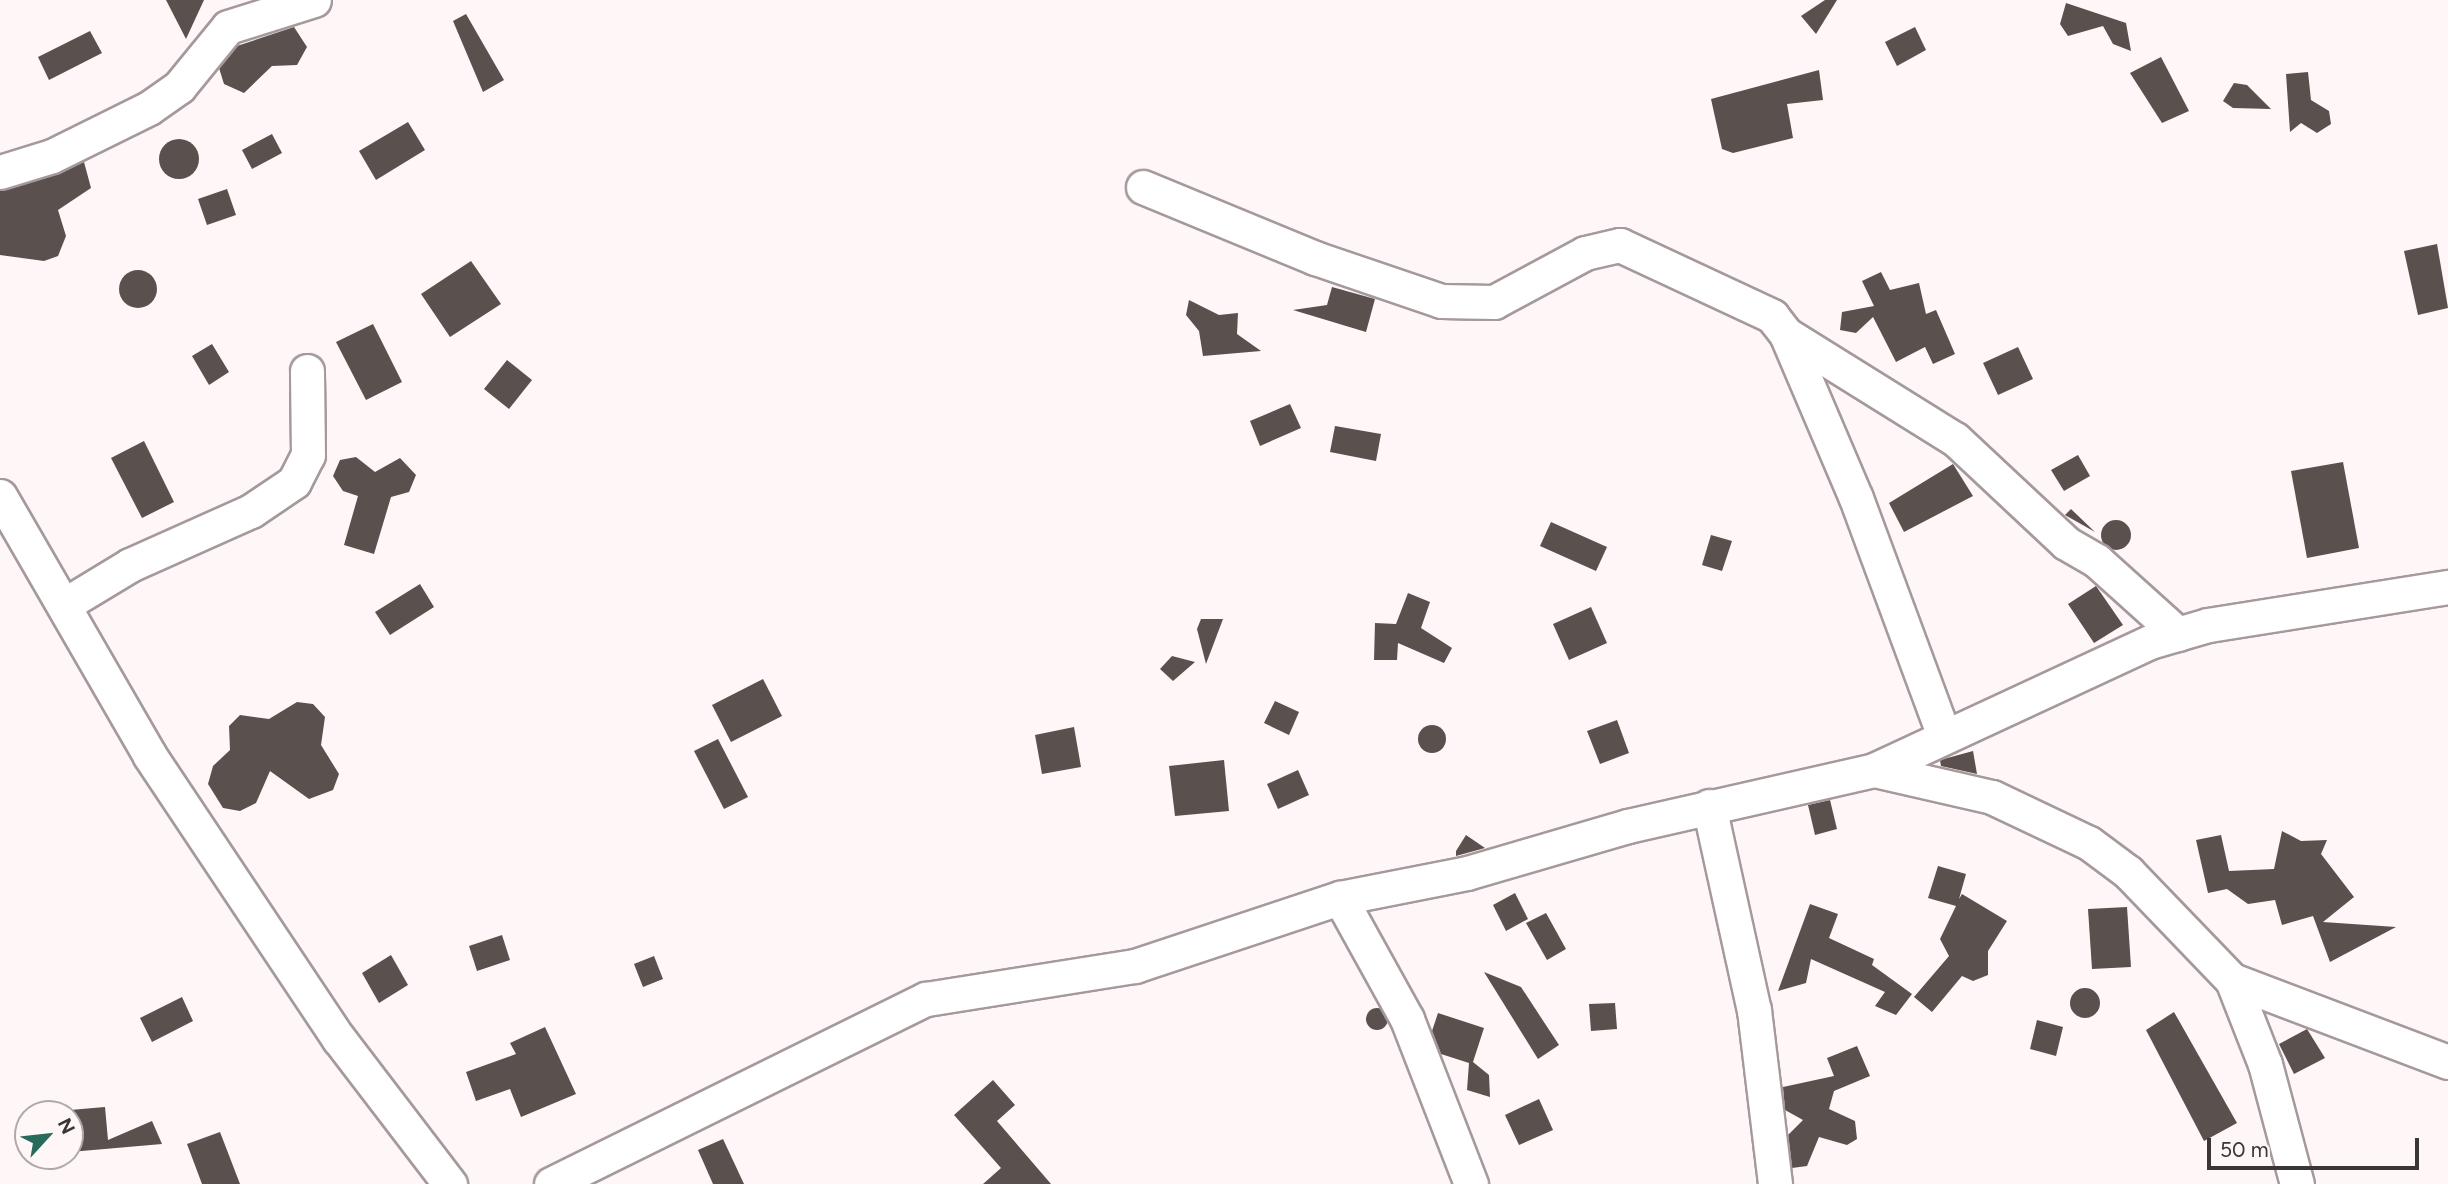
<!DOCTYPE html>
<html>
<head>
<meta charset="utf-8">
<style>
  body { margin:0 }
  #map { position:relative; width:2448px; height:1184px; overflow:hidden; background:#fef6f7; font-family:Figtree,sans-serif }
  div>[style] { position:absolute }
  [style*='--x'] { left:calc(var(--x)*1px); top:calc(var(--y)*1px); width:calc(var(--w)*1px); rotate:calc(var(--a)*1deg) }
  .building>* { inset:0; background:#5a504d }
  .round { border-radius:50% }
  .roads { filter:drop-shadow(2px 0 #a5999c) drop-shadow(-2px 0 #a5999c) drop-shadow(0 2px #a5999c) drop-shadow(0 -2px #a5999c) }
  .street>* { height:33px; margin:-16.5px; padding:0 16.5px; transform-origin:16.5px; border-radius:16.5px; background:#fff }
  span { translate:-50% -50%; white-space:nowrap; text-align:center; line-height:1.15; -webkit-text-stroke:7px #fef6f7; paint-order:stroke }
  .north { position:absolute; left:14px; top:1100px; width:70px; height:70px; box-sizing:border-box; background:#fef6f7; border:2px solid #b0a9aa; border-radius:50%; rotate:63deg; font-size:19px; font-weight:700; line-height:28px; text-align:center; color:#3a3536 }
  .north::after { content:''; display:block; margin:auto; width:24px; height:32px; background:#286b5d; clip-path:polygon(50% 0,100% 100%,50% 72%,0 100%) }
  .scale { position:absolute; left:2207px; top:1138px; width:212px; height:32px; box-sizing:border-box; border:4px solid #3a3536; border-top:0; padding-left:9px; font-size:21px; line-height:24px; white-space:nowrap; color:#3a3536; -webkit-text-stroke:5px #fef6f7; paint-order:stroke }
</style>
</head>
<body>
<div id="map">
  <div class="building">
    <i style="clip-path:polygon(166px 0,204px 0,186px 39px)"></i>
    <i style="clip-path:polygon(1825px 0,1837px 0,1816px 34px,1801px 16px)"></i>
    <i style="clip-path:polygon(2066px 3px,2126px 23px,2131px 51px,2113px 44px,2103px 26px,2068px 36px,2060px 24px)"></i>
    <i style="clip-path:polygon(466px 14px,504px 80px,483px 92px,453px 21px)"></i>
    <i style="clip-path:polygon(294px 27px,307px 47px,297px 65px,272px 66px,244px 93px,224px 84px,219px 68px,237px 46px)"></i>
    <i style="clip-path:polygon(1915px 27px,1926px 50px,1897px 66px,1885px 42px)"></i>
    <i style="clip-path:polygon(90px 31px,102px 53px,49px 80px,38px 57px)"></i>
    <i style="clip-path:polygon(2161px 57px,2189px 111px,2162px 123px,2130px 73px)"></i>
    <i style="clip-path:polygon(1819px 70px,1823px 100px,1787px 104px,1793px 138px,1733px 153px,1722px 149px,1711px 99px)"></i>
    <i style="clip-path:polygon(2308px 72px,2311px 100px,2329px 111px,2331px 124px,2317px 133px,2301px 123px,2290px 132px,2286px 74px)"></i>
    <i style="clip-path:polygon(2234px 83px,2247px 85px,2271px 109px,2233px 108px,2223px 101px)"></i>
    <i style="clip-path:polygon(408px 122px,425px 150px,376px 180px,359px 151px)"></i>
    <i style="clip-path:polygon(272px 134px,282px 153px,252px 169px,242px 150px)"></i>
    <i class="round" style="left:159px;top:139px;width:40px;height:40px"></i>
    <i style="clip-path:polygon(84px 162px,91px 188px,58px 210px,66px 236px,58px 256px,44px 261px,0 255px,0 191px)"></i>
    <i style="clip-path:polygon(227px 189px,236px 215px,207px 225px,198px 199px)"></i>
    <i style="clip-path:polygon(2437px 244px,2448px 308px,2418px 315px,2404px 251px)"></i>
    <i style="clip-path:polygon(471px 261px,501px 304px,450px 337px,421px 294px)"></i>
    <i class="round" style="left:119px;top:270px;width:38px;height:38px"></i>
    <i style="clip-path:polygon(1881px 272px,1890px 290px,1919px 283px,1926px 314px,1936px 310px,1955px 354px,1933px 364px,1925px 347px,1896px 362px,1873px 317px,1856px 333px,1840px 330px,1842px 312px,1874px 306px,1862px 281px)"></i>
    <i style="clip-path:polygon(1332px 287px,1375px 299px,1366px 332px,1293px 310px,1327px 305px)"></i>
    <i style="clip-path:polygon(1189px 300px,1219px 315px,1238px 313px,1237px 334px,1261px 351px,1203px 356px,1199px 331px,1186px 315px)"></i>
    <i style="clip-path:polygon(373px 324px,402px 382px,366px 400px,336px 342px)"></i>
    <i style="clip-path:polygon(212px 344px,229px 372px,209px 385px,192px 356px)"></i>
    <i style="clip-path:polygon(2018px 347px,2033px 379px,1998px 395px,1983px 363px)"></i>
    <i style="clip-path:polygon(507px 360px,532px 380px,509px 409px,484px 389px)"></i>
    <i style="clip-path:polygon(1290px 404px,1301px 428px,1260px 446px,1250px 421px)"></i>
    <i style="clip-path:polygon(1335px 426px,1381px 434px,1376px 461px,1330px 452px)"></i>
    <i style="clip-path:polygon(144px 441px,174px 502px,142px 518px,111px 458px)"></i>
    <i style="clip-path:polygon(2078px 455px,2090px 476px,2064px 491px,2051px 470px)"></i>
    <i style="clip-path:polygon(356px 457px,375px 472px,400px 458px,416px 475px,409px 492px,391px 497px,374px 554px,344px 545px,358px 496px,343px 491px,333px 476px,340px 460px)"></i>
    <i style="clip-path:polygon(2343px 462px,2359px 548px,2307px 558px,2291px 471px)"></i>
    <i style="clip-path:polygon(1953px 464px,1973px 496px,1904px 532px,1889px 503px)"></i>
    <i style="clip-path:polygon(2071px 509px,2095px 532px,2065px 515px)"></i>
    <i class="round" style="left:2101px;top:520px;width:30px;height:30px"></i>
    <i style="clip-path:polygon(1551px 522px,1607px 547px,1596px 571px,1540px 546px)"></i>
    <i style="clip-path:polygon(1711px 535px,1732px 541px,1722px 571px,1702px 565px)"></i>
    <i style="clip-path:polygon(420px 584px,434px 607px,390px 635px,375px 612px)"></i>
    <i style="clip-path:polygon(2096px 586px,2123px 625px,2094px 643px,2068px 604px)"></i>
    <i style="clip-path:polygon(1408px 593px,1430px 602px,1421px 628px,1452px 648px,1444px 663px,1398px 643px,1397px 660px,1374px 660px,1375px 623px,1396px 624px)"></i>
    <i style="clip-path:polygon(1591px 607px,1607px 643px,1569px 660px,1553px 624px)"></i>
    <i style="clip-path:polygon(1201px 619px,1223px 619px,1206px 664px,1197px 629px)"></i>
    <i style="clip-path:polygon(1172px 656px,1195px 662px,1173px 681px,1160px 669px)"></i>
    <i style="clip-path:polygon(763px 679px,782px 716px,731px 742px,712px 705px)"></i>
    <i style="clip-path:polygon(1275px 701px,1299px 712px,1289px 735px,1264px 723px)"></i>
    <i style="clip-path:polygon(297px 702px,313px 704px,325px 717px,321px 745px,339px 774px,333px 790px,309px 799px,270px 771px,256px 803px,240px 811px,223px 808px,208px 784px,213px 766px,230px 750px,229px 726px,240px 715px,269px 719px)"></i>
    <i style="clip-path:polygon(1617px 720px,1629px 753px,1600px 764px,1587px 731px)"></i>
    <i class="round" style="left:1418px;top:725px;width:28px;height:28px"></i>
    <i style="clip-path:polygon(1074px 727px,1081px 767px,1042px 774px,1035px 735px)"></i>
    <i style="clip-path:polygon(718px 739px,748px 797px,724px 809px,694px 751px)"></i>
    <i style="clip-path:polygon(1973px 751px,1977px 774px,1941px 766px,1940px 760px)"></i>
    <i style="clip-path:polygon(1224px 760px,1229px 811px,1175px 816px,1169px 766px)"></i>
    <i style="clip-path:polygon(1298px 770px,1309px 795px,1278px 809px,1267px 784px)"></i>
    <i style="clip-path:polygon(1830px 800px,1837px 829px,1815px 835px,1808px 805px)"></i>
    <i style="clip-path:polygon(2282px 831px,2301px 841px,2327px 840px,2321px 854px,2354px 897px,2323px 922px,2396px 927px,2330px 962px,2313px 916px,2282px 925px,2275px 900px,2248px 904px,2227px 889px,2208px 893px,2196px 840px,2221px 835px,2229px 871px,2274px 869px)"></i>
    <i style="clip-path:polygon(1466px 835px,1485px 848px,1456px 856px,1456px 851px)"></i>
    <i style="clip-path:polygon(1938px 866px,1966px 874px,1959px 899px,1962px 894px,2007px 921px,1988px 951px,1988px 975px,1973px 981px,1962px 976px,1932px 1012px,1914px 997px,1949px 956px,1940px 939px,1956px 906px,1928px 898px)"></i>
    <i style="clip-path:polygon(1515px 893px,1528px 919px,1506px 931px,1493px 905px)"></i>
    <i style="clip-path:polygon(1810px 904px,1838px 914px,1829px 938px,1874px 959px,1872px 965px,1912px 994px,1896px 1015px,1875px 1006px,1885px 992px,1811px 959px,1806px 983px,1778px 991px)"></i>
    <i style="clip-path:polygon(2127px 907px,2131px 967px,2092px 969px,2088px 909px)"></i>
    <i style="clip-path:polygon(1546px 913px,1566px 949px,1547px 960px,1526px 923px)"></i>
    <i style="clip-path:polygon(502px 935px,510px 960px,477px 971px,469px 946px)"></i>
    <i style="clip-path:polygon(391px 955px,408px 985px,379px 1003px,362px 973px)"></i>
    <i style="clip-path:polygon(654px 956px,663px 979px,643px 987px,634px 964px)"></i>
    <i style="clip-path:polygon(1484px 972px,1521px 987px,1559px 1045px,1538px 1059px)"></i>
    <i class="round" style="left:2070px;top:988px;width:30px;height:30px"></i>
    <i style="clip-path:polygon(182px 997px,193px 1021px,152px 1042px,140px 1018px)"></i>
    <i style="clip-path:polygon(1615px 1003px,1617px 1029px,1591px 1031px,1589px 1004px)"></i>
    <i class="round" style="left:1366px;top:1008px;width:22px;height:22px"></i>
    <i style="clip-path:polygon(2174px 1012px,2237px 1123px,2204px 1141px,2146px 1030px)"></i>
    <i style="clip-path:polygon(1438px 1013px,1484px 1028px,1473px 1062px,1489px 1075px,1490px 1097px,1467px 1090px,1469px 1063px,1441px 1054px,1432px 1031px)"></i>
    <i style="clip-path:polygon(2037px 1020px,2063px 1027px,2056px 1056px,2030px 1049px)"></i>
    <i style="clip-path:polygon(545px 1027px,576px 1094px,521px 1117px,510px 1089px,476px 1101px,466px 1072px,516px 1054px,510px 1043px)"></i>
    <i style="clip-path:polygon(2307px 1029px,2325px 1058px,2294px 1074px,2279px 1044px)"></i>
    <i style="clip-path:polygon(1857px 1046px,1870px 1076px,1834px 1091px,1829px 1109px,1855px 1121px,1857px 1139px,1847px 1145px,1819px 1137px,1807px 1166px,1792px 1168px,1788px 1135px,1803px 1120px,1785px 1110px,1783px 1087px,1834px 1076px,1827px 1058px)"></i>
    <i style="clip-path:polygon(993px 1080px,1015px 1105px,997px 1121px,1051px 1184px,983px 1184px,1001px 1168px,954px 1115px)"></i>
    <i style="clip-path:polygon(1539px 1099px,1553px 1130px,1519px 1145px,1505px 1115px)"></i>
    <i style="clip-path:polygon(105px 1107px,108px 1140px,152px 1121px,162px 1144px,70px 1152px,70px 1110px)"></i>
    <i style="clip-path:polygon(220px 1132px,240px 1184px,202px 1184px,187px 1144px)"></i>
    <i style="clip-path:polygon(723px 1139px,744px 1184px,713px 1184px,698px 1150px)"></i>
  </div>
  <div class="roads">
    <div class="street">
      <i style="--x:0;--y:172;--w:54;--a:-17.1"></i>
      <i style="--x:52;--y:156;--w:108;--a:-26.3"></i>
      <i style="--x:149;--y:108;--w:37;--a:-35"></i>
      <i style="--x:179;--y:87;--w:77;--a:-50.8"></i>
      <i style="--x:228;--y:27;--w:90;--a:-17.4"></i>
      <i style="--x:1143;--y:187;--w:186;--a:22.4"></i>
      <i style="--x:1315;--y:258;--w:133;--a:18.8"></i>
      <i style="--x:1441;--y:301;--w:53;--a:1.1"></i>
      <i style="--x:1494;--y:302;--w:103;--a:-28.3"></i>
      <i style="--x:1585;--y:253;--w:36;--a:-13"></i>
      <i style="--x:1620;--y:245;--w:168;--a:25"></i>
      <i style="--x:1772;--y:316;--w:23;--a:52"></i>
      <i style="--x:1786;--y:334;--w:178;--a:66.9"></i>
      <i style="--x:1856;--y:498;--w:254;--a:69.7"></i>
      <i style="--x:1786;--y:334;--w:199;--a:31.9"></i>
      <i style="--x:1955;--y:439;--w:152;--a:43.1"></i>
      <i style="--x:2066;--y:543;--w:36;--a:30"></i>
      <i style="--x:2097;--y:561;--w:109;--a:42"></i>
      <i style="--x:0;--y:496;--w:300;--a:60"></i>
      <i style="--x:150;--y:756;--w:340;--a:56.3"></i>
      <i style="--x:339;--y:1039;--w:183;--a:52.6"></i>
      <i style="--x:64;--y:605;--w:77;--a:-31.2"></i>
      <i style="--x:130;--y:565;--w:133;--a:-24.1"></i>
      <i style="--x:251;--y:511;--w:52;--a:-34"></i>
      <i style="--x:294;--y:482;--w:30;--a:-63"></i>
      <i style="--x:308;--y:455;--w:84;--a:-90.7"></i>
      <i style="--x:1874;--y:770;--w:121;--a:12.9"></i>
      <i style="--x:1992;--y:797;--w:107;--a:25.4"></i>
      <i style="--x:2089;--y:843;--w:49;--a:36.6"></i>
      <i style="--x:2128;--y:872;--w:150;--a:46.1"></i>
      <i style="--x:2232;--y:980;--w:90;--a:68.6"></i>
      <i style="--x:2265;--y:1064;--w:124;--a:75.1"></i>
      <i style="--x:1709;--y:806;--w:209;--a:77.6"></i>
      <i style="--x:1754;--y:1010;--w:175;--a:83.1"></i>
      <i style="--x:1340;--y:898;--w:138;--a:61"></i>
      <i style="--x:1407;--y:1019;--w:177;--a:68.8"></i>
      <i style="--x:2232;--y:980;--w:231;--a:20.8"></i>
      <i style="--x:551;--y:1184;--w:418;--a:-26.3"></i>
      <i style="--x:926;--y:999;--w:212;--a:-9"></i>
      <i style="--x:1135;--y:966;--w:216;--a:-18.4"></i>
      <i style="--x:1340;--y:898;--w:129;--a:-11.1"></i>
      <i style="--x:1467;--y:873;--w:168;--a:-16.3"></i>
      <i style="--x:1628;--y:826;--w:252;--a:-12.8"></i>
      <i style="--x:1874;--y:770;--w:304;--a:-24.9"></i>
      <i style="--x:2150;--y:642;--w:60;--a:-16.3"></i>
      <i style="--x:2208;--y:625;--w:243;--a:-9"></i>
    </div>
  </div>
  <div class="north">N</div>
  <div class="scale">50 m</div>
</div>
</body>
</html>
